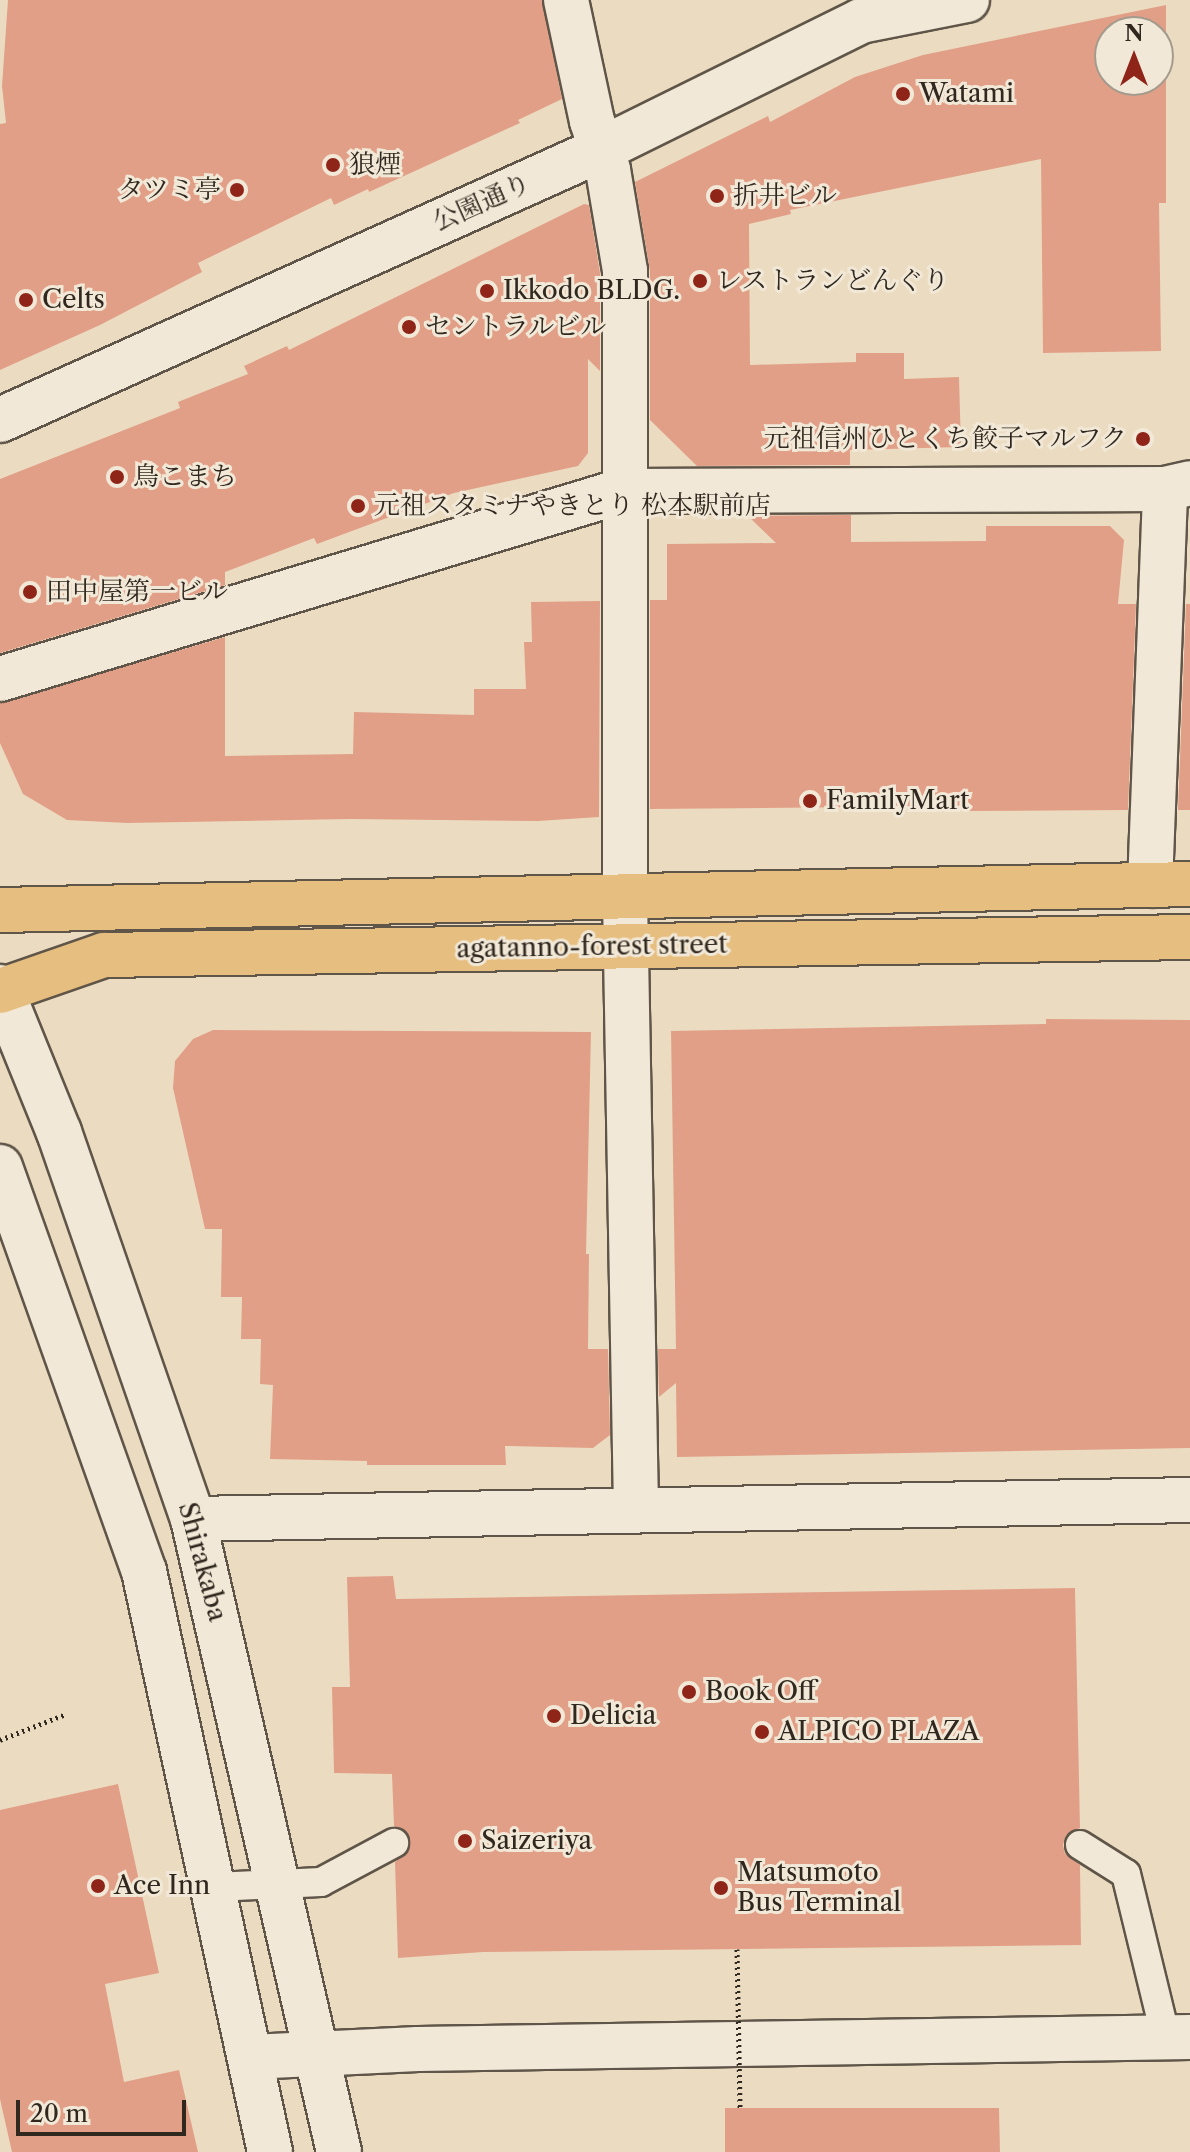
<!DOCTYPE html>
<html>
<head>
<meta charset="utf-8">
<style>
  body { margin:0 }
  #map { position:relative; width:1190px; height:2152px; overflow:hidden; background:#ebdcc1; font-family:"Libre Caslon Text","Noto Serif JP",serif }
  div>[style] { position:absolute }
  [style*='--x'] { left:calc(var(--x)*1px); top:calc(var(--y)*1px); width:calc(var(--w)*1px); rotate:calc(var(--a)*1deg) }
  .building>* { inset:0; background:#e29f87 }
  .path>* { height:5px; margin-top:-2.5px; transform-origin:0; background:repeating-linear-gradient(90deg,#30281f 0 2px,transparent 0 6px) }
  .roads { filter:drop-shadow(2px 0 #5f5548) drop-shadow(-2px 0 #5f5548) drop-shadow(0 2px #5f5548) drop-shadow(0 -2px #5f5548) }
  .lane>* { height:28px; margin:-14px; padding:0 14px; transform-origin:14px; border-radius:14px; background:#f2e8d7 }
  .street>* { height:44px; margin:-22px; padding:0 22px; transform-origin:22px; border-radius:22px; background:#f2e8d7 }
  .secondary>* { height:44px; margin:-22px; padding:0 22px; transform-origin:22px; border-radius:22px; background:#f2e8d7 }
  .highway>* { height:44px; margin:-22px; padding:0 22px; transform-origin:22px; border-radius:22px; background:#e6be80 }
  .path-bridge>* { height:5px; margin-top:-2.5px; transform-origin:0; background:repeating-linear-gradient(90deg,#30281f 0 2px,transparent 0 6px) }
  .dots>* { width:22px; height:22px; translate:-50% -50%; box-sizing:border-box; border:4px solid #f2e8d7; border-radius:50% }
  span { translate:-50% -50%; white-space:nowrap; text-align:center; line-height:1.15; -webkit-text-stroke:6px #f2e8d7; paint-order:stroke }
  .poi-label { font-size:26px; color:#30281f }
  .left { translate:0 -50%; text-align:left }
  .right { translate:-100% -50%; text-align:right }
  .street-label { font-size:26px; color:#30281f }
  .north { position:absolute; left:1094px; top:16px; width:80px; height:80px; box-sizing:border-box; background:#f2e8d7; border:2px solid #a49b8d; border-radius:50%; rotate:0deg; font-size:22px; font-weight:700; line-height:32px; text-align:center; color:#30281f }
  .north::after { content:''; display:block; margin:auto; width:28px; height:36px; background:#8f2418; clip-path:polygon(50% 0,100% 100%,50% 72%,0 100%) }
  .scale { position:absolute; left:16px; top:2100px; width:170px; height:36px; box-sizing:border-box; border:4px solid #30281f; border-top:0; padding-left:10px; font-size:24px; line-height:28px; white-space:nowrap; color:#30281f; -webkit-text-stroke:6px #f2e8d7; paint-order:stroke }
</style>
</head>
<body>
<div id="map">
  <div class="building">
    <i style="clip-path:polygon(8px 0,542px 0,562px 99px,518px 120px,520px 123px,369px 192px,368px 189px,334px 205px,331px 198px,198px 263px,202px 272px,100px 325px,0 370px,0 124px,6px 123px,2px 86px)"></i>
    <i style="clip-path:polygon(evenodd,1166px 5px,1166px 203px,1159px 203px,1161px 351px,1043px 353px,1041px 159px,790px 210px,791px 214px,749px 224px,750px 365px,856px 362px,856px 353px,904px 353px,904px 379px,959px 377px,961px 447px,850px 450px,850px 465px,697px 466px,650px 420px,650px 271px,635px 182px,768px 116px,770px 122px,855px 77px,923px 55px,1166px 5px,1110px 32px,1158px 32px,1158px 80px,1110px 80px,1110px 32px)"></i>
    <i style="clip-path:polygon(584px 204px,589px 205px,600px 273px,600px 371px,588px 359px,588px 453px,578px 466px,454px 493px,317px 544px,314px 538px,225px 572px,225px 585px,0 653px,0 479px,180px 408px,178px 402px,248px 374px,244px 366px,287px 346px,289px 350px)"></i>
    <i style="clip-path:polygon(851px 515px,851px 542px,986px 541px,986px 526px,1110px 526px,1124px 540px,1118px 604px,1136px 604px,1128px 810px,962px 811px,962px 806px,650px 809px,650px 600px,667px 600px,667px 544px,776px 543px,748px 516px)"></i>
    <i style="clip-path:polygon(600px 601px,599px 817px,538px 821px,350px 819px,127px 823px,67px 820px,23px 794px,0 743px,0 703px,225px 637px,225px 756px,353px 754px,354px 712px,474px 715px,474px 689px,526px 689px,524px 642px,532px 642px,531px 602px)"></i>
    <i style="clip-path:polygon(1186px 604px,1190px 604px,1190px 810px,1178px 810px)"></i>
    <i style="clip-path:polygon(1046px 1019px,1190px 1020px,1190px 1448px,677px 1457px,676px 1383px,659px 1397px,658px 1349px,676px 1349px,671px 1031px,1046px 1024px)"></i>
    <i style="clip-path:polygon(213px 1030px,591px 1032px,586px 1254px,589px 1254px,588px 1349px,608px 1349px,610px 1435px,593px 1448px,505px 1446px,506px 1465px,367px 1465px,367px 1461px,270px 1459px,273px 1385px,260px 1384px,261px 1339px,241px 1339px,242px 1297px,221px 1297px,222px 1229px,205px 1229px,173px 1088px,175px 1061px,193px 1039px)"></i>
    <i style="clip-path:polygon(393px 1576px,396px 1599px,1075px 1588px,1080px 1828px,1066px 1835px,1063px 1845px,1065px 1854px,1080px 1865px,1081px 1945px,483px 1952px,398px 1958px,395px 1862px,409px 1851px,409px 1836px,394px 1826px,392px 1774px,334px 1773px,332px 1687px,350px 1687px,347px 1577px)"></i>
    <i style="clip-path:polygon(118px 1784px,159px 1973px,105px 1984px,124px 2082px,179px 2070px,198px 2152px,12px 2152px,0 2099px,0 1810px)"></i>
    <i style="clip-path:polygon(725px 2108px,999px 2108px,1000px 2152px,725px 2152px)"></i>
  </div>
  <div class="path">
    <i style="--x:0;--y:1740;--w:71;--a:-21.5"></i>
  </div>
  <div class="roads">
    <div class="lane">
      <i style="--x:1080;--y:1845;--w:54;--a:32.2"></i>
      <i style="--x:1126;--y:1874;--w:169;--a:76.3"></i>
      <i style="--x:214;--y:1887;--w:107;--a:-2.7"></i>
      <i style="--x:321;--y:1882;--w:83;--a:-28.1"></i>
    </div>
    <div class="street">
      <i style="--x:566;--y:0;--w:124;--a:77.9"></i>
      <i style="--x:592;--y:121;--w:52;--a:71.9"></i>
      <i style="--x:608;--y:170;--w:102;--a:80.4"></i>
      <i style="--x:625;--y:271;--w:626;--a:90"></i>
      <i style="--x:625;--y:897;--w:611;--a:88.97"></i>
      <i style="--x:0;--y:420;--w:660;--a:-24.24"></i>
      <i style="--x:602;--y:149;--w:289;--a:-26.3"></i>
      <i style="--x:861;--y:21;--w:108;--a:-11.2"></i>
      <i style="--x:0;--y:679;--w:650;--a:-16.82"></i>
      <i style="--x:622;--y:491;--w:543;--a:-0.21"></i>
      <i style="--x:1165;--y:489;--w:26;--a:-13"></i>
      <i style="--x:1150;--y:885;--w:396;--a:-87.8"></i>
      <i style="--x:193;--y:1519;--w:997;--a:-1.09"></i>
    </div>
    <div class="secondary">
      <i style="--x:0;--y:987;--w:157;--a:67.9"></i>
      <i style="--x:59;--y:1132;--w:410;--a:70.9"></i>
      <i style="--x:193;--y:1519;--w:650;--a:77.01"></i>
      <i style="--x:0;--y:1167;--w:429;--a:70.4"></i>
      <i style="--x:144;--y:1571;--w:595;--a:77.76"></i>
      <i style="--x:250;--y:2057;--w:168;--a:-2.7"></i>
      <i style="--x:418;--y:2049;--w:772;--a:-0.89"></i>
    </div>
    <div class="highway">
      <i style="--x:0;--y:910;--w:1190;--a:-1.25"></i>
      <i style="--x:0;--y:991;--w:110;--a:-19.1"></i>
      <i style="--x:104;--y:955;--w:1086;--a:-0.95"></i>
    </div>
  </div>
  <div class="path-bridge">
    <i style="--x:737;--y:1949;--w:159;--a:88.9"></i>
  </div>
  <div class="dots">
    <i style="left:903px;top:94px;background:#8f2418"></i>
    <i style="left:333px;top:165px;background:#8f2418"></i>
    <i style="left:237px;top:190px;background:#8f2418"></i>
    <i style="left:717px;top:196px;background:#8f2418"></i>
    <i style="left:700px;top:281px;background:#8f2418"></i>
    <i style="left:487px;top:291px;background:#8f2418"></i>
    <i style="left:26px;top:300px;background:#8f2418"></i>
    <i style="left:409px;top:327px;background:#8f2418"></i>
    <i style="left:1143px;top:439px;background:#8f2418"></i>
    <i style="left:117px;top:477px;background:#8f2418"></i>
    <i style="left:358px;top:506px;background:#8f2418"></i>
    <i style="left:30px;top:592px;background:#8f2418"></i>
    <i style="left:810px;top:801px;background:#8f2418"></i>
    <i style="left:689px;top:1692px;background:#8f2418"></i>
    <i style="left:554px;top:1716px;background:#8f2418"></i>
    <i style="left:762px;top:1732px;background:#8f2418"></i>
    <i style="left:465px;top:1841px;background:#8f2418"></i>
    <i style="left:98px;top:1886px;background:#8f2418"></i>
    <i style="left:721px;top:1888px;background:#8f2418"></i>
  </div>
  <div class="poi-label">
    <span class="left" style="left:919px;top:94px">Watami</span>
    <span class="left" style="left:349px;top:165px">狼煙</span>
    <span class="right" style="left:221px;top:190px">タツミ亭</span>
    <span class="left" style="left:733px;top:196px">折井ビル</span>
    <span class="left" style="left:716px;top:281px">レストランどんぐり</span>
    <span class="left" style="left:503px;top:291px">Ikkodo BLDG.</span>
    <span class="left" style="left:42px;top:300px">Celts</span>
    <span class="left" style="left:425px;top:327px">セントラルビル</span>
    <span class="right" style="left:1127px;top:439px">元祖信州ひとくち餃子マルフク</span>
    <span class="left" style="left:133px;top:477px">鳥こまち</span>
    <span class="left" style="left:374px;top:506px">元祖スタミナやきとり 松本駅前店</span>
    <span class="left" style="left:46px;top:592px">田中屋第一ビル</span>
    <span class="left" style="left:826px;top:801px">FamilyMart</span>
    <span class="left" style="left:705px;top:1692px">Book Off</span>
    <span class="left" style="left:570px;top:1716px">Delicia</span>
    <span class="left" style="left:778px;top:1732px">ALPICO PLAZA</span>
    <span class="left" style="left:481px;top:1841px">Saizeriya</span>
    <span class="left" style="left:737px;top:1888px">Matsumoto<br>Bus Terminal</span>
    <span class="left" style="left:114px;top:1886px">Ace Inn</span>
  </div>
  <div class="street-label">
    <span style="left:482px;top:203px;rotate:-24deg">公園通り</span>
    <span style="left:592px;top:947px;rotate:-1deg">agatanno-forest street</span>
    <span style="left:202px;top:1562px;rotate:75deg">Shirakaba</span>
  </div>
  <div class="north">N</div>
  <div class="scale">20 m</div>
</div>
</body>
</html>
